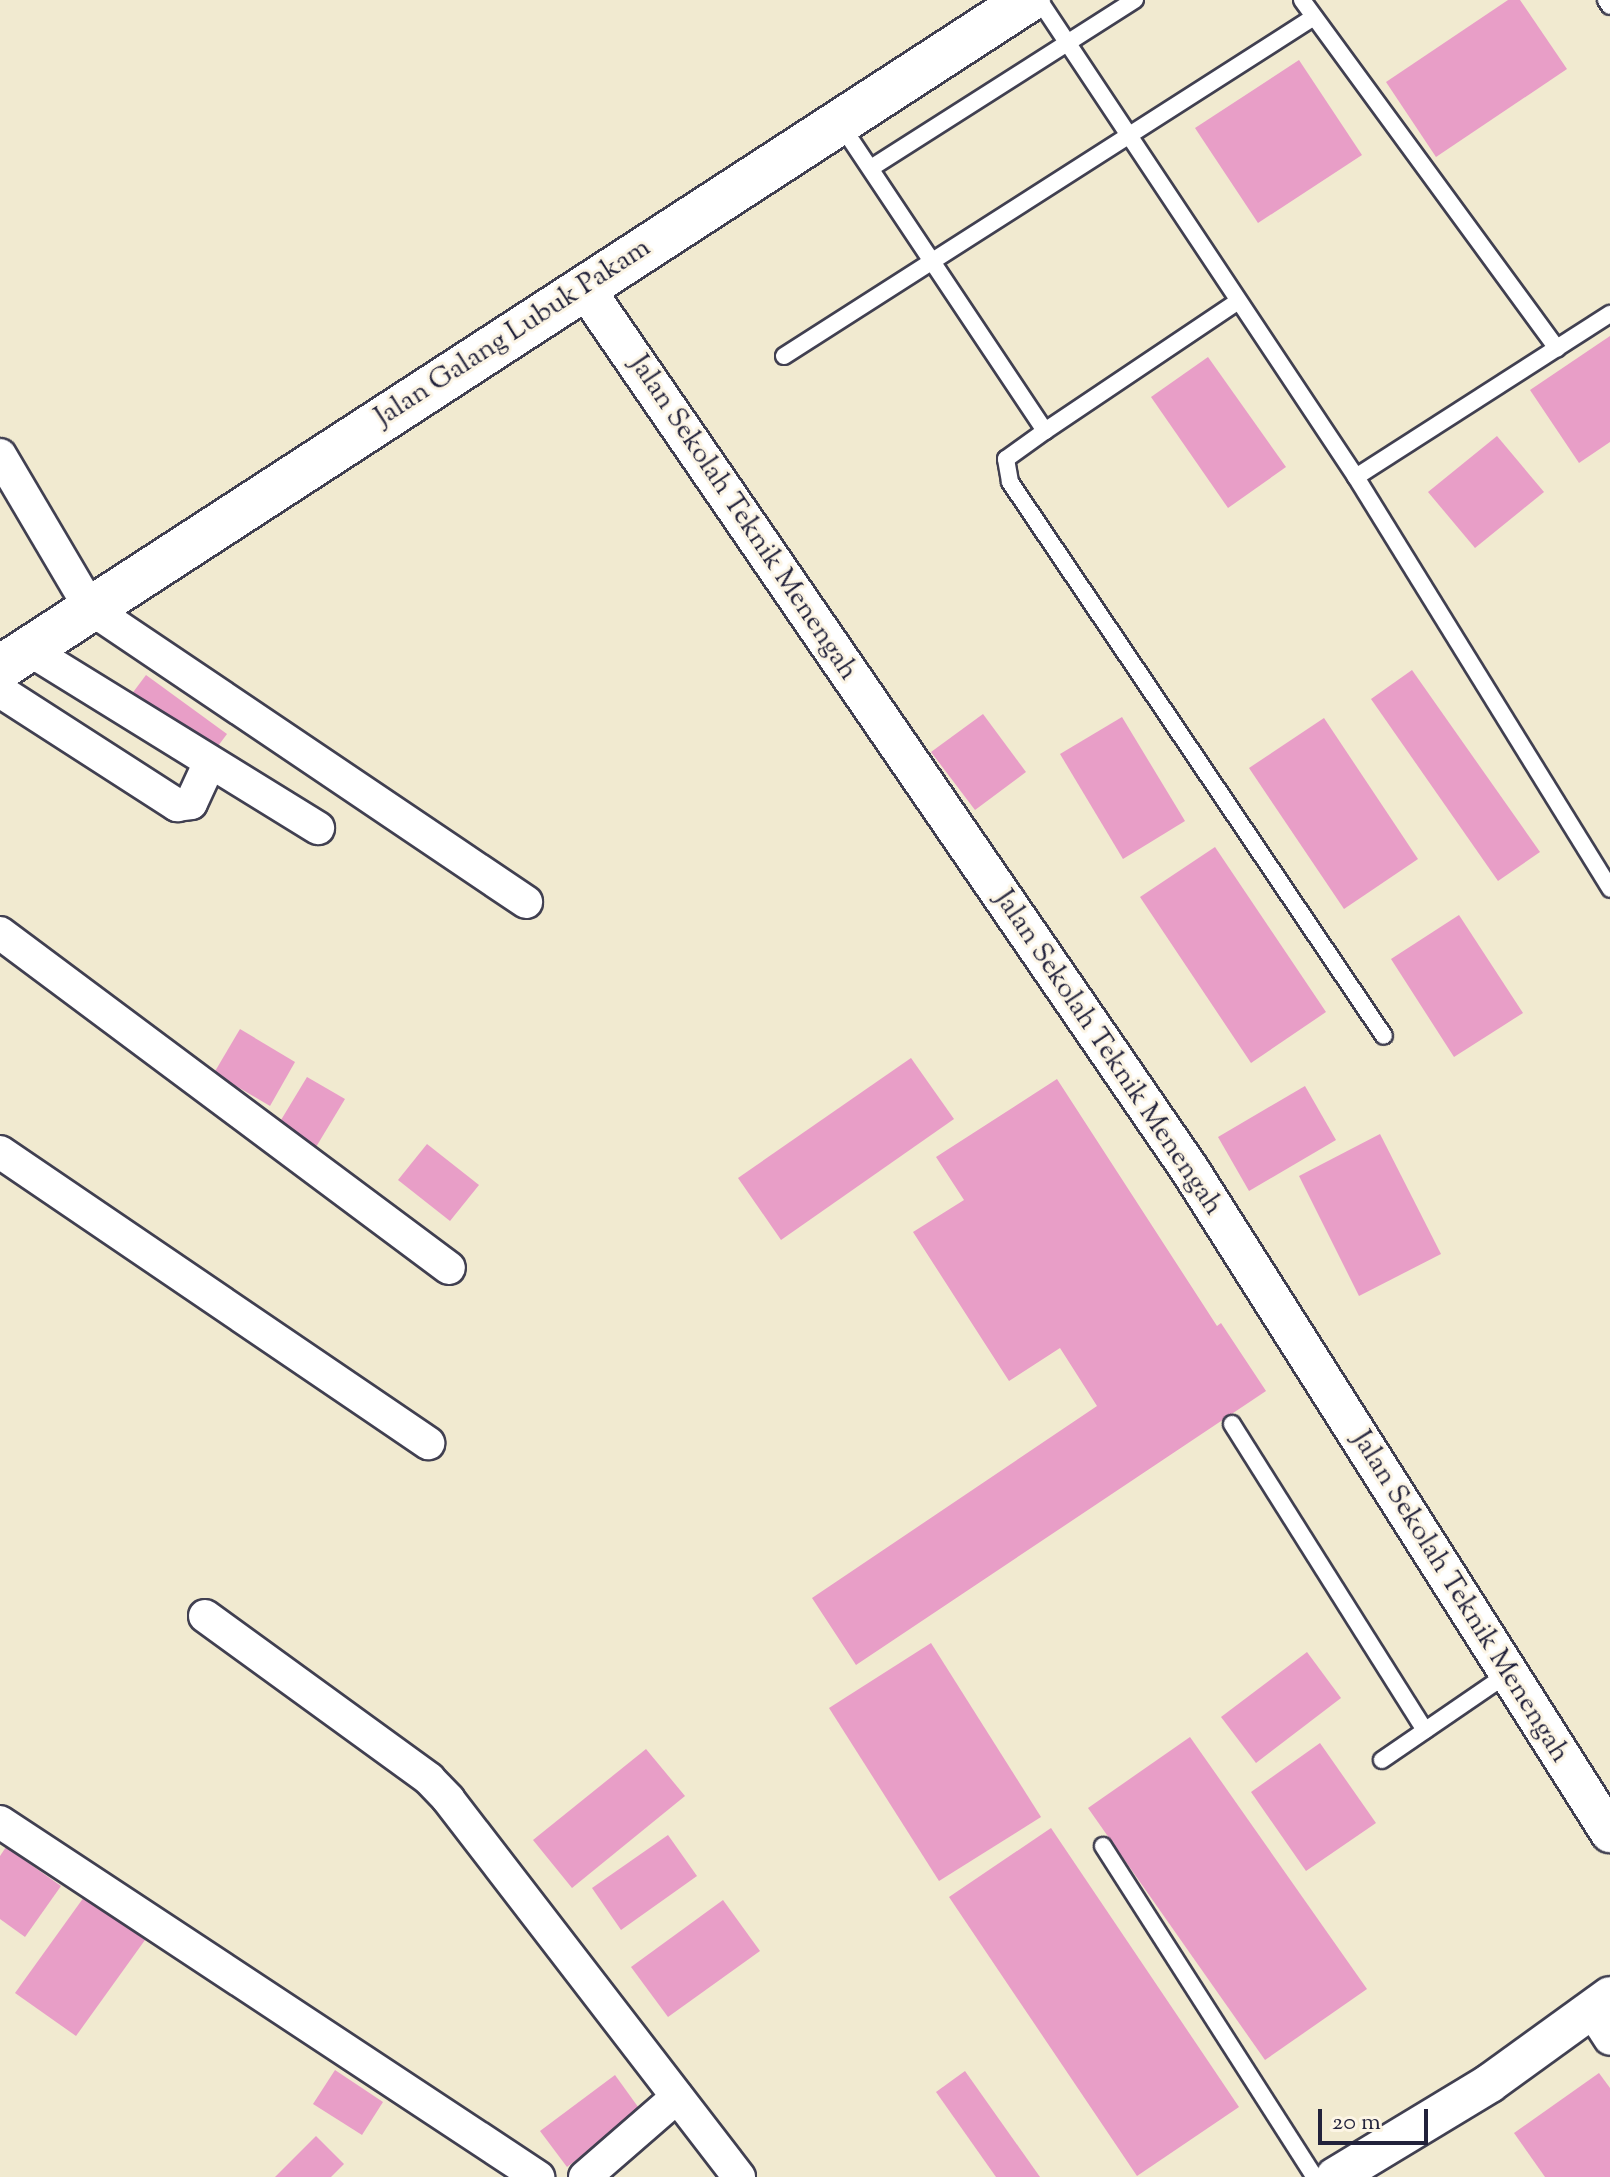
<!DOCTYPE html>
<html>
<head>
<meta charset="utf-8">
<style>
  body { margin:0 }
  #map { position:relative; width:1610px; height:2177px; overflow:hidden; background:#f1ead0; font-family:"Sorts Mill Goudy",serif }
  div>[style] { position:absolute }
  [style*='--x'] { left:calc(var(--x)*1px); top:calc(var(--y)*1px); width:calc(var(--w)*1px); rotate:calc(var(--a)*1deg) }
  .building>* { inset:0; background:#e89ec7 }
  .roads { filter:drop-shadow(2px 0 #414051) drop-shadow(-2px 0 #414051) drop-shadow(0 2px #414051) drop-shadow(0 -2px #414051) }
  .service>* { height:16px; margin:-8px; padding:0 8px; transform-origin:8px; border-radius:8px; background:#fff }
  .minor>* { height:32px; margin:-16px; padding:0 16px; transform-origin:16px; border-radius:16px; background:#fff }
  .tertiary>* { height:38px; margin:-19px; padding:0 19px; transform-origin:19px; border-radius:19px; background:#fff }
  .primary>* { height:44px; margin:-22px; padding:0 22px; transform-origin:22px; border-radius:22px; background:#fff }
  span { translate:-50% -50%; white-space:nowrap; text-align:center; line-height:1.15; -webkit-text-stroke:6px #fcf5e5; paint-order:stroke }
  .street-label { font-size:28px; color:#22223b }
  .scale { position:absolute; left:1318px; top:2109px; width:110px; height:36px; box-sizing:border-box; border:4px solid #22223b; border-top:0; padding-left:10px; font-size:24px; line-height:28px; white-space:nowrap; color:#22223b; -webkit-text-stroke:6px #fcf5e5; paint-order:stroke }
</style>
</head>
<body>
<div id="map">
  <div class="building">
    <i style="clip-path:polygon(1508px 0,1520px 0,1567px 69px,1436px 157px,1386px 82px)"></i>
    <i style="clip-path:polygon(1299px 60px,1362px 155px,1258px 223px,1195px 128px)"></i>
    <i style="clip-path:polygon(1610px 336px,1610px 442px,1579px 463px,1530px 390px)"></i>
    <i style="clip-path:polygon(1208px 357px,1286px 467px,1228px 508px,1151px 397px)"></i>
    <i style="clip-path:polygon(1497px 436px,1544px 492px,1475px 548px,1428px 492px)"></i>
    <i style="clip-path:polygon(1412px 670px,1540px 852px,1498px 881px,1371px 699px)"></i>
    <i style="clip-path:polygon(146px 675px,227px 734px,206px 762px,125px 703px)"></i>
    <i style="clip-path:polygon(983px 714px,1026px 772px,975px 810px,931px 752px)"></i>
    <i style="clip-path:polygon(1122px 717px,1185px 821px,1123px 859px,1060px 754px)"></i>
    <i style="clip-path:polygon(1324px 718px,1418px 859px,1344px 909px,1249px 768px)"></i>
    <i style="clip-path:polygon(1215px 847px,1326px 1012px,1251px 1063px,1140px 897px)"></i>
    <i style="clip-path:polygon(1459px 915px,1523px 1013px,1454px 1057px,1391px 959px)"></i>
    <i style="clip-path:polygon(240px 1029px,295px 1062px,270px 1106px,214px 1073px)"></i>
    <i style="clip-path:polygon(911px 1058px,954px 1119px,781px 1240px,738px 1178px)"></i>
    <i style="clip-path:polygon(307px 1077px,345px 1099px,316px 1147px,278px 1125px)"></i>
    <i style="clip-path:polygon(1057px 1079px,1217px 1326px,1221px 1323px,1266px 1391px,856px 1665px,812px 1598px,1097px 1406px,1060px 1348px,1009px 1381px,913px 1232px,964px 1200px,936px 1157px)"></i>
    <i style="clip-path:polygon(1305px 1086px,1336px 1140px,1249px 1191px,1218px 1137px)"></i>
    <i style="clip-path:polygon(1380px 1134px,1441px 1254px,1359px 1296px,1299px 1176px)"></i>
    <i style="clip-path:polygon(427px 1144px,479px 1185px,450px 1221px,398px 1180px)"></i>
    <i style="clip-path:polygon(931px 1643px,1041px 1817px,939px 1881px,829px 1708px)"></i>
    <i style="clip-path:polygon(1307px 1652px,1341px 1698px,1256px 1763px,1221px 1717px)"></i>
    <i style="clip-path:polygon(1190px 1737px,1367px 1989px,1265px 2060px,1088px 1808px)"></i>
    <i style="clip-path:polygon(1320px 1743px,1376px 1823px,1306px 1871px,1251px 1792px)"></i>
    <i style="clip-path:polygon(646px 1749px,685px 1796px,572px 1888px,533px 1840px)"></i>
    <i style="clip-path:polygon(1051px 1828px,1239px 2107px,1137px 2176px,949px 1897px)"></i>
    <i style="clip-path:polygon(668px 1835px,697px 1876px,621px 1930px,592px 1888px)"></i>
    <i style="clip-path:polygon(6px 1847px,61px 1886px,25px 1937px,0 1919px,0 1856px)"></i>
    <i style="clip-path:polygon(84px 1897px,145px 1940px,76px 2036px,15px 1993px)"></i>
    <i style="clip-path:polygon(723px 1900px,760px 1951px,668px 2017px,631px 1967px)"></i>
    <i style="clip-path:polygon(335px 2070px,383px 2102px,362px 2135px,313px 2104px)"></i>
    <i style="clip-path:polygon(965px 2071px,1040px 2177px,996px 2177px,936px 2092px)"></i>
    <i style="clip-path:polygon(1599px 2073px,1610px 2088px,1610px 2177px,1545px 2177px,1514px 2133px)"></i>
    <i style="clip-path:polygon(615px 2075px,641px 2111px,567px 2167px,540px 2131px)"></i>
    <i style="clip-path:polygon(316px 2136px,344px 2164px,331px 2177px,275px 2177px)"></i>
  </div>
  <div class="roads">
    <div class="service">
      <i style="--x:1039;--y:0;--w:573;--a:56.39"></i>
      <i style="--x:1356;--y:477;--w:484;--a:58.3"></i>
      <i style="--x:1302;--y:0;--w:432;--a:53.8"></i>
      <i style="--x:1606;--y:0;--w:7;--a:56"></i>
      <i style="--x:841;--y:125;--w:368;--a:56.3"></i>
      <i style="--x:1045;--y:431;--w:48;--a:144.3"></i>
      <i style="--x:1006;--y:459;--w:23;--a:80"></i>
      <i style="--x:1010;--y:482;--w:668;--a:55.98"></i>
      <i style="--x:871;--y:168;--w:313;--a:-32.5"></i>
      <i style="--x:784;--y:356;--w:629;--a:-32.6"></i>
      <i style="--x:1045;--y:431;--w:231;--a:-33.9"></i>
      <i style="--x:1356;--y:477;--w:302;--a:-32.7"></i>
      <i style="--x:1232;--y:1424;--w:362;--a:57.8"></i>
      <i style="--x:1382;--y:1760;--w:154;--a:-34.4"></i>
      <i style="--x:1103;--y:1846;--w:393;--a:57.4"></i>
    </div>
    <div class="minor">
      <i style="--x:0;--y:455;--w:178;--a:59.5"></i>
      <i style="--x:90;--y:608;--w:526;--a:33.99"></i>
      <i style="--x:28;--y:649;--w:341;--a:31.7"></i>
      <i style="--x:0;--y:691;--w:211;--a:32.8"></i>
      <i style="--x:177;--y:805;--w:14;--a:-8"></i>
      <i style="--x:191;--y:803;--w:43;--a:-65.2"></i>
      <i style="--x:0;--y:933;--w:560;--a:36.73"></i>
      <i style="--x:0;--y:1152;--w:518;--a:34.21"></i>
      <i style="--x:205;--y:1616;--w:277;--a:36"></i>
      <i style="--x:429;--y:1779;--w:28;--a:46"></i>
      <i style="--x:448;--y:1799;--w:477;--a:52.4"></i>
      <i style="--x:0;--y:1822;--w:645;--a:33.42"></i>
      <i style="--x:1592;--y:2011;--w:33;--a:57"></i>
      <i style="--x:585;--y:2177;--w:122;--a:-41"></i>
    </div>
    <div class="tertiary">
      <i style="--x:584;--y:287;--w:1071;--a:55.54"></i>
      <i style="--x:1190;--y:1170;--w:785;--a:57.65"></i>
      <i style="--x:1335;--y:2177;--w:181;--a:-31.2"></i>
      <i style="--x:1490;--y:2083;--w:148;--a:-35.9"></i>
    </div>
    <div class="primary">
      <i style="--x:0;--y:668;--w:1226;--a:-33.02"></i>
    </div>
  </div>
  <div class="street-label">
    <span style="left:513px;top:333px;rotate:-33deg">Jalan Galang Lubuk Pakam</span>
    <span style="left:743px;top:518px;rotate:56deg">Jalan Sekolah Teknik Menengah</span>
    <span style="left:1108px;top:1053px;rotate:56deg">Jalan Sekolah Teknik Menengah</span>
    <span style="left:1460px;top:1597px;rotate:58deg">Jalan Sekolah Teknik Menengah</span>
  </div>
  <div class="scale">20 m</div>
</div>
</body>
</html>
